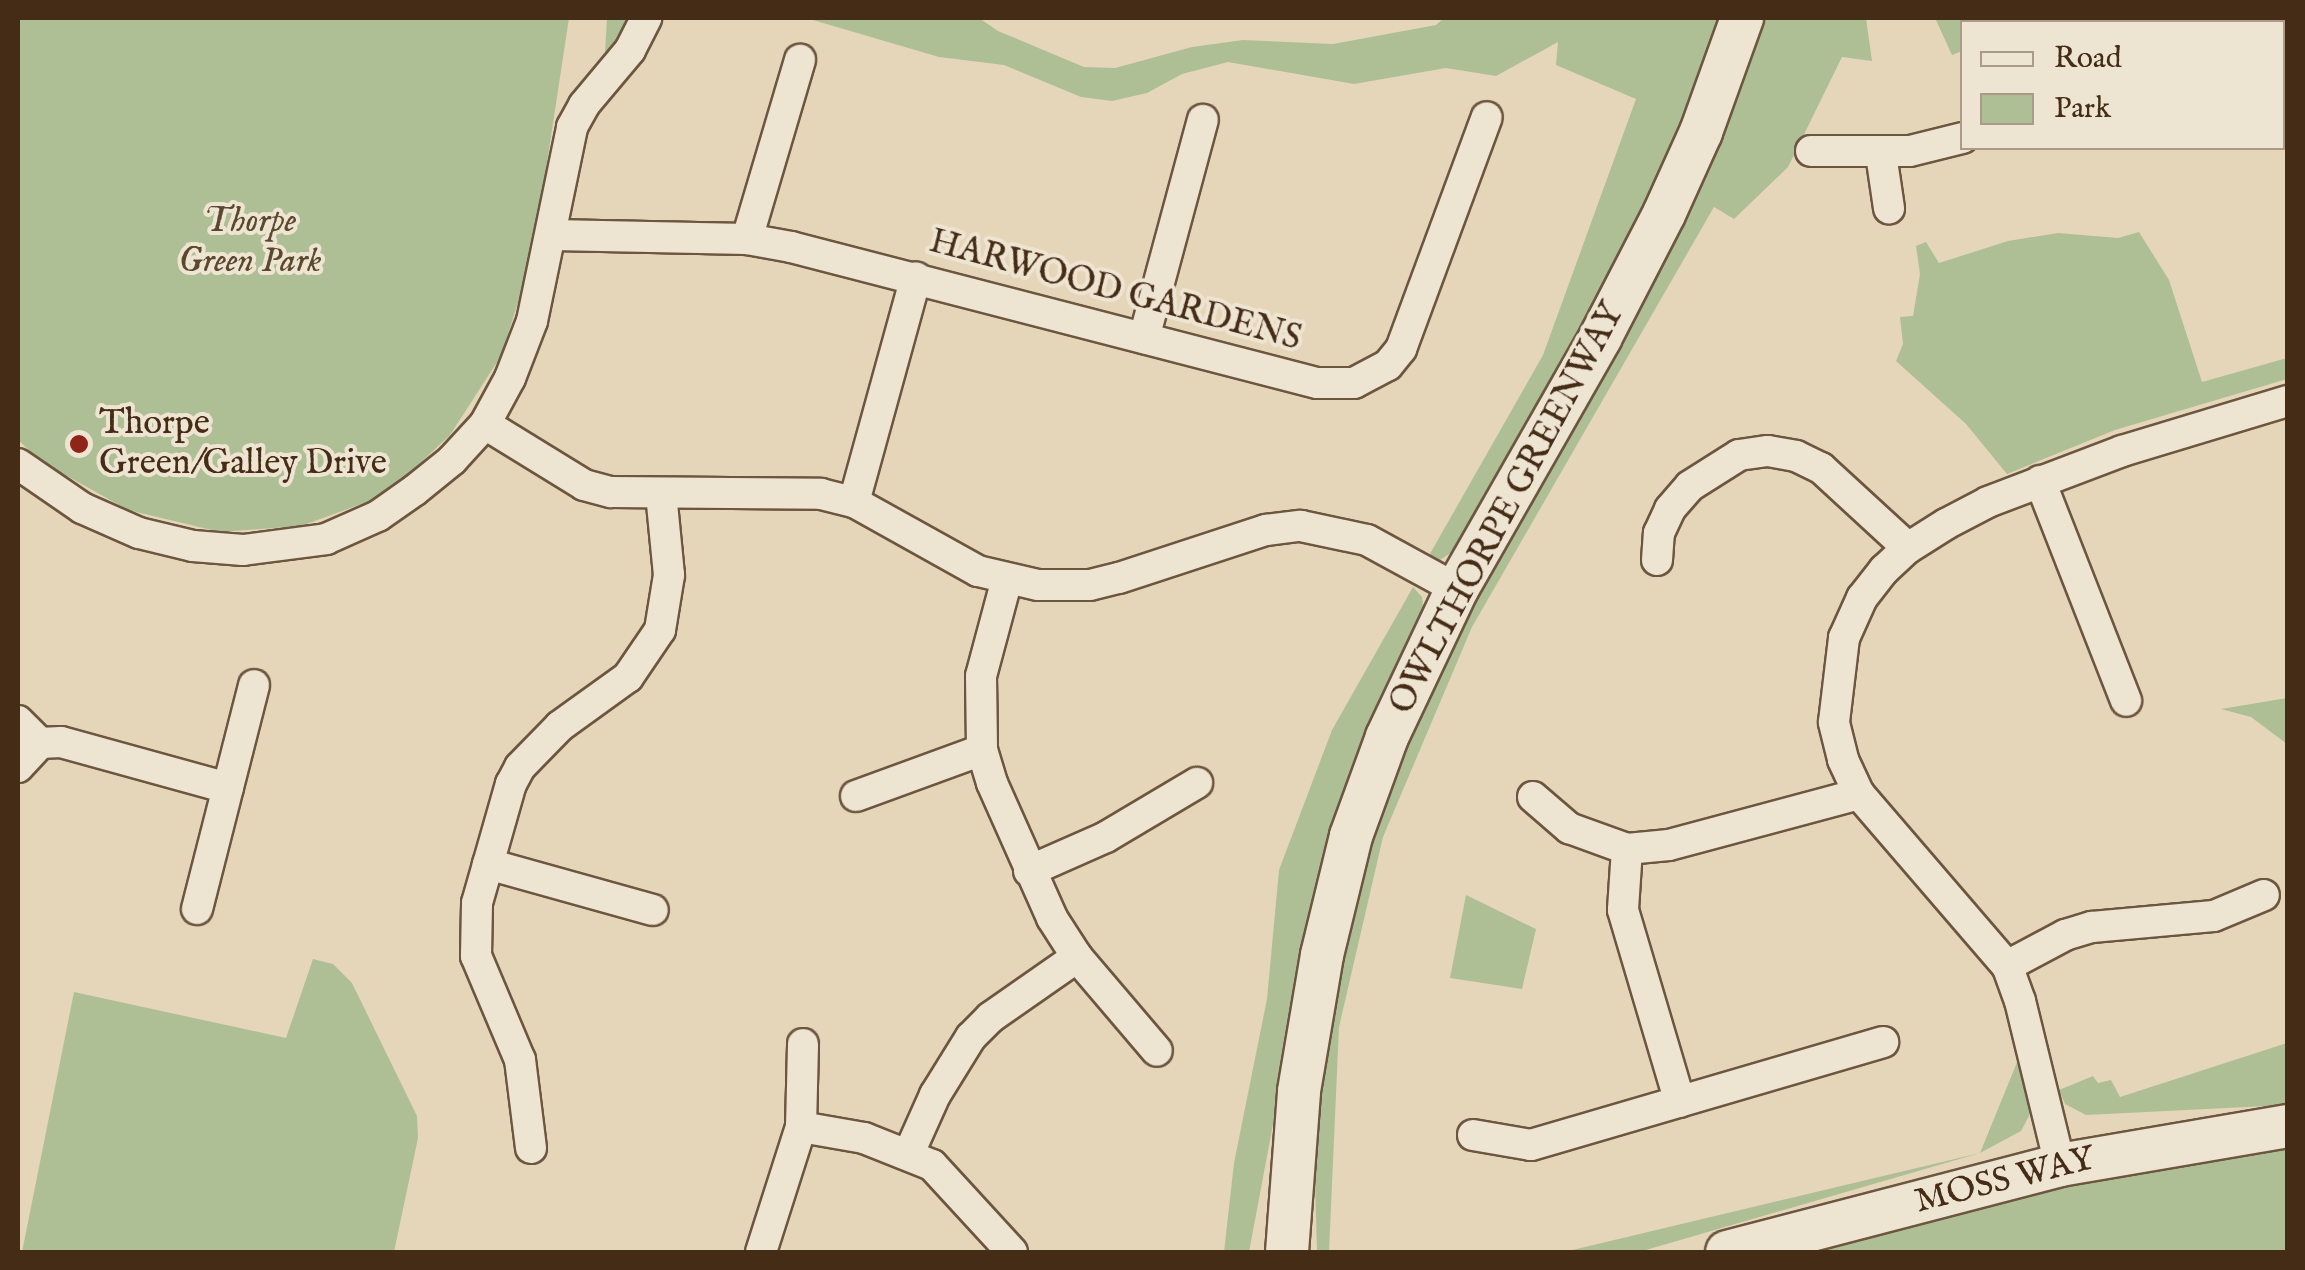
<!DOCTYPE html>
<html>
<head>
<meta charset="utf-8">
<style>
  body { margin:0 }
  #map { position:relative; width:2305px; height:1270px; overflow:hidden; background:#e5d6ba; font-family:"IM FELL English",serif }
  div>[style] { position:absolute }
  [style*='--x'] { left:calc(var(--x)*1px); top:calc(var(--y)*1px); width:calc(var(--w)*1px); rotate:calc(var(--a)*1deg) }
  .green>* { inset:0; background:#aebf95 }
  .roads { filter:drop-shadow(2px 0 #6d563f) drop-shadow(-2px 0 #6d563f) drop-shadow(0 2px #6d563f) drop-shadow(0 -2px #6d563f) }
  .street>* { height:30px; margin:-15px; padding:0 15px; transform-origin:15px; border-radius:15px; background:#eee4d2 }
  .secondary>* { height:42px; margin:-21px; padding:0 21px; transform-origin:21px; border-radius:21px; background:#eee4d2 }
  .dots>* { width:28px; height:28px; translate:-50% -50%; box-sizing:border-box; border:5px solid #eee4d2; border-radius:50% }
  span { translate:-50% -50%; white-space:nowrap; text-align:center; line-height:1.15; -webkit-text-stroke:8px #eee4d2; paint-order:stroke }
  .park-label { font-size:35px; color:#5a492f; font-style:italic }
  .street-label { font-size:35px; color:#452c16 }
  .poi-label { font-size:35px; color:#452c16 }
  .left { translate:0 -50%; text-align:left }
  .frame { position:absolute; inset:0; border:20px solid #452c16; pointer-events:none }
  .legend { position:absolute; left:1960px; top:20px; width:325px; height:130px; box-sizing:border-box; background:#eee4d2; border:2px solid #aa9a87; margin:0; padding:12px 18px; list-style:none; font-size:30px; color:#452c16 }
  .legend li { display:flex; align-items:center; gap:20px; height:50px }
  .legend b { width:50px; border:2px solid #aa9a87 }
</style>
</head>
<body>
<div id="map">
  <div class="green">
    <i style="clip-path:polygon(18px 18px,569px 18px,533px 255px,501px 356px,450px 435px,386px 495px,301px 526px,220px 532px,128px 510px,42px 462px,18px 440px)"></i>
    <i style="clip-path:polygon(607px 18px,628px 18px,619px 46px,605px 52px)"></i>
    <i style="clip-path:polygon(806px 18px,979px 18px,998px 31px,1084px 67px,1115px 68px,1192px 47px,1243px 40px,1333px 44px,1436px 25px,1444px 18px,1726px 18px,1677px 157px,1461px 546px,1440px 560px,1427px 559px,1543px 355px,1636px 99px,1556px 65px,1558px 42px,1496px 76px,1446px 68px,1354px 84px,1228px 62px,1182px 74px,1147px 93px,1112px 101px,1081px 97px,1004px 65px,939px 57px)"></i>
    <i style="clip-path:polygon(1760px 18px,1866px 18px,1872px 61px,1842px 57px,1788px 167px,1734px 219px,1714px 207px,1472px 627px,1383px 837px,1339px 1027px,1329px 1252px,1317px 1252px,1315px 1181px,1321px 1055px,1369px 826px,1410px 715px)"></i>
    <i style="clip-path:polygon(1935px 18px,1981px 18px,1982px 22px,1962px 22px,1962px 51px,1952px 55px)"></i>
    <i style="clip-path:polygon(2139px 232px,2169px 280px,2202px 382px,2287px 358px,2287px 379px,2115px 430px,2007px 474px,1966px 424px,1896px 361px,1903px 344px,1900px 317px,1913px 316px,1920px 274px,1916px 246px,1926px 242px,1939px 263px,2008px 241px,2058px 233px,2118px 238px)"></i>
    <i style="clip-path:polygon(1413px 587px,1422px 597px,1424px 615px,1315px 901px,1249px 1252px,1224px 1252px,1234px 1163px,1267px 999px,1279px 870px,1332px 730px)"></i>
    <i style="clip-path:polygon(2287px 698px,2287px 744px,2251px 717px,2221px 709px)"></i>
    <i style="clip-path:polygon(1466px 895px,1536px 929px,1522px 989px,1450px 978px)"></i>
    <i style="clip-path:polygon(313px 959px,333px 964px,352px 983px,417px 1116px,418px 1138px,394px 1252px,22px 1252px,74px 992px,286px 1038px)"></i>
    <i style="clip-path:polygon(2287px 1043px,2287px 1105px,2086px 1115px,2065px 1104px,2059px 1090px,2093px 1076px,2098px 1083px,2111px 1080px,2120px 1097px)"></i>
    <i style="clip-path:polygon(2020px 1055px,2033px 1100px,2029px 1116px,2021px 1131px,1980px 1153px,1639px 1252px,1564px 1252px,1980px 1153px)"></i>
    <i style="clip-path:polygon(2287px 1147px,2287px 1252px,1794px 1252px,2124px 1170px)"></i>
  </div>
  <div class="roads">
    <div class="street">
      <i style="--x:2282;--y:35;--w:6;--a:-18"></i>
      <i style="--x:1811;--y:151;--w:99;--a:0"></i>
      <i style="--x:1910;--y:151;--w:54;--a:-14"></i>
      <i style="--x:1881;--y:154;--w:55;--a:81.6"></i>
      <i style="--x:553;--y:235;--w:194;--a:1.2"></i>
      <i style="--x:747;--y:239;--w:45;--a:10.3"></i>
      <i style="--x:791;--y:247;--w:543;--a:14.5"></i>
      <i style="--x:1317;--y:383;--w:37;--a:0"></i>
      <i style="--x:1354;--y:383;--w:38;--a:-28"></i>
      <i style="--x:1388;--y:365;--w:21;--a:-51"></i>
      <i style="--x:1401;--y:349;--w:247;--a:-69.7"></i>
      <i style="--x:747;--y:239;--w:187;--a:-73.5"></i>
      <i style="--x:1144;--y:338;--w:226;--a:-74.9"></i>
      <i style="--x:485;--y:424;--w:116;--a:31.6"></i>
      <i style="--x:584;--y:485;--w:28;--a:15"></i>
      <i style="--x:611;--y:492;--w:210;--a:0.5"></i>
      <i style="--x:821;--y:494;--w:34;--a:14"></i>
      <i style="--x:854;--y:502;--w:142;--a:29.1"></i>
      <i style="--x:978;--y:571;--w:62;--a:13.1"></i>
      <i style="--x:1038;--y:585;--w:52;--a:0"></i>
      <i style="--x:1090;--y:585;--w:30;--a:-14"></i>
      <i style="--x:1119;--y:578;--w:155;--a:-18.1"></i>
      <i style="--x:1266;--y:530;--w:35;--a:-7"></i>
      <i style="--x:1301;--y:526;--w:67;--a:12"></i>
      <i style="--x:1367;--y:540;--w:102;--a:28.6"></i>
      <i style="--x:18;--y:464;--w:78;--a:34.5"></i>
      <i style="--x:82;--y:508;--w:62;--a:23.7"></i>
      <i style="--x:139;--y:533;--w:56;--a:13.5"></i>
      <i style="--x:193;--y:546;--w:50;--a:4.6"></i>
      <i style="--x:243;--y:550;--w:84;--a:-7.5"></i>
      <i style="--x:326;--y:539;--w:57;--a:-23.9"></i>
      <i style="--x:378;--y:516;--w:45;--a:-35.1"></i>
      <i style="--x:415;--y:490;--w:48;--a:-39"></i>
      <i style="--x:452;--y:460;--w:49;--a:-47.5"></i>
      <i style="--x:485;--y:424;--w:52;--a:-61.5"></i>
      <i style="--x:510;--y:378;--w:61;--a:-68.9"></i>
      <i style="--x:532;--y:321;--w:198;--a:-78.3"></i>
      <i style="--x:572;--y:127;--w:25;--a:-61"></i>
      <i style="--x:584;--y:105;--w:72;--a:-50.1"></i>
      <i style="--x:630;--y:50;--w:36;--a:-63"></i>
      <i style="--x:2040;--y:481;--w:236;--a:68.6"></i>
      <i style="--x:854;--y:502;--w:233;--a:-74.6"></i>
      <i style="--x:1657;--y:560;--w:27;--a:-86"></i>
      <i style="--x:1659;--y:533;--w:26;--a:-65"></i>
      <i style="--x:1670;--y:509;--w:30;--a:-49"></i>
      <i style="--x:1690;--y:486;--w:58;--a:-32.3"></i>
      <i style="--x:1739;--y:455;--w:29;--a:-8"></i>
      <i style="--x:1768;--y:451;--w:28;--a:10"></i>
      <i style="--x:1796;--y:456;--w:28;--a:26"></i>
      <i style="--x:1821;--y:468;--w:118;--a:42.6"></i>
      <i style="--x:1007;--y:579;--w:100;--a:105"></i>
      <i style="--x:981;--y:676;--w:74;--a:89.2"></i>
      <i style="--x:982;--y:750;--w:34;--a:73"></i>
      <i style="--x:992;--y:783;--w:148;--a:66"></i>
      <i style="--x:1052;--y:918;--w:46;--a:57.3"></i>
      <i style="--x:1077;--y:957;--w:123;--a:49.6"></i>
      <i style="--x:18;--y:721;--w:31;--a:45"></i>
      <i style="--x:18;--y:767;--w:33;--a:-47"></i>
      <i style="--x:40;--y:743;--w:21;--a:-3"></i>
      <i style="--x:61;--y:742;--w:173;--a:15.4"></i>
      <i style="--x:856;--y:796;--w:134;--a:-20.1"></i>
      <i style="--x:1533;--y:797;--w:48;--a:40.7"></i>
      <i style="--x:1569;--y:828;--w:62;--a:19.9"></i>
      <i style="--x:1627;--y:849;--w:42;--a:-5.4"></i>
      <i style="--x:1669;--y:845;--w:197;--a:-15"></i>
      <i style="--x:1627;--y:849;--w:61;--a:93.8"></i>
      <i style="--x:1623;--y:910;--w:200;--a:73.5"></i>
      <i style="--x:488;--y:864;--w:171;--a:15.6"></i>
      <i style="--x:1029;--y:871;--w:84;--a:-23.8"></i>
      <i style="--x:1106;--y:837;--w:106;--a:-30.7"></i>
      <i style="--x:197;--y:909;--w:231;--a:-75.7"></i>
      <i style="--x:2007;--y:966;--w:66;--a:-28.1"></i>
      <i style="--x:2065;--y:935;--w:28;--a:-17"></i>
      <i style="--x:2092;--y:927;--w:122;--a:-5.2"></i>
      <i style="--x:2214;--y:916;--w:54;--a:-22.8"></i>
      <i style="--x:801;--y:1127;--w:64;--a:9.9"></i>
      <i style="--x:864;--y:1138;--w:73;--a:21.7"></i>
      <i style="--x:932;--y:1165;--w:118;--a:47.4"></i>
      <i style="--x:1473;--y:1135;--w:59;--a:9.8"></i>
      <i style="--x:1531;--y:1145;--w:367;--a:-16.3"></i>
      <i style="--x:531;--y:1148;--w:89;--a:-97.1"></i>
      <i style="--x:520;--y:1060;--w:113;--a:-112.9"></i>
      <i style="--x:476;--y:956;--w:53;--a:-88.9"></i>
      <i style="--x:477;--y:903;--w:124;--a:-74.1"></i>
      <i style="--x:511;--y:784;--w:19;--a:-62"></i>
      <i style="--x:520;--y:767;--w:57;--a:-45.7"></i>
      <i style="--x:560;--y:726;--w:84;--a:-35.8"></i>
      <i style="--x:628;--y:677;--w:57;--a:-55.8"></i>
      <i style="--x:660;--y:630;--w:56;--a:-80.7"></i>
      <i style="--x:669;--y:575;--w:81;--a:-95.6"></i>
      <i style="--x:909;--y:1153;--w:64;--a:-65.9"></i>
      <i style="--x:935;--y:1095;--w:68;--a:-58.2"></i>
      <i style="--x:971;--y:1037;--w:28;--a:-45"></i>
      <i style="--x:991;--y:1017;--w:105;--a:-34.9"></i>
      <i style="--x:2060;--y:1165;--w:169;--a:-103.7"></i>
      <i style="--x:2020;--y:1001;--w:37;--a:-110"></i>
      <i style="--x:2007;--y:966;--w:227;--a:-130.7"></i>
      <i style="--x:1859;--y:794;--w:38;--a:-115"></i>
      <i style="--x:1843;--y:759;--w:38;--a:-104"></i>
      <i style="--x:1834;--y:722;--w:85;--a:-83.2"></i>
      <i style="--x:1844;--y:638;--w:44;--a:-65.8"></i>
      <i style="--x:1862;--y:598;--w:36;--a:-52"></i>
      <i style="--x:1884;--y:570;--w:33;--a:-43"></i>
      <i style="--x:1908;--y:548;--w:45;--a:-32.3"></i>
      <i style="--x:1946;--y:524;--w:47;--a:-27.6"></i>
      <i style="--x:1988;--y:502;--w:143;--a:-20.8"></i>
      <i style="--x:2122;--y:451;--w:173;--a:-16.8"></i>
      <i style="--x:761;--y:1252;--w:131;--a:-72.3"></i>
      <i style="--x:801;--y:1127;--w:83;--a:-88.6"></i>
    </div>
    <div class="secondary">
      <i style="--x:1287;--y:1252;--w:161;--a:-85.7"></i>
      <i style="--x:1299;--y:1091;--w:138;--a:-80.4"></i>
      <i style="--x:1322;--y:955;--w:122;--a:-76.3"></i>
      <i style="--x:1351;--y:836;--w:105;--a:-70"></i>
      <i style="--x:1387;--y:737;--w:164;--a:-64.7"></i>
      <i style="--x:1457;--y:589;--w:289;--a:-60.3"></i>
      <i style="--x:1600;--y:338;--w:140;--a:-62.7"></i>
      <i style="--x:1664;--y:214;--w:90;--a:-65.7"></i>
      <i style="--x:1701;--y:132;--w:121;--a:-70.2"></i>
      <i style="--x:1727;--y:1252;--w:344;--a:-14.6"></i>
      <i style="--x:2060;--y:1165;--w:231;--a:-9.7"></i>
    </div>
  </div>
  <div class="dots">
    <i style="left:79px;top:444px;background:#8f2418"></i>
  </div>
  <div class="park-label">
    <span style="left:250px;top:242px">Thorpe<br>Green Park</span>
  </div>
  <div class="street-label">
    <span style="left:1115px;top:291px;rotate:15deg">HARWOOD GARDENS</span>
    <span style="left:1508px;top:509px;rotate:-62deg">OWLTHORPE GREENWAY</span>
    <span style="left:2005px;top:1181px;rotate:-14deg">MOSS WAY</span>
  </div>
  <div class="poi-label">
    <span class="left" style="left:99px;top:444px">Thorpe<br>Green/Galley Drive</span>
  </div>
  <div class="frame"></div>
  <ul class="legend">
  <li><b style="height:12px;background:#eee4d2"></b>Road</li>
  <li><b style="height:28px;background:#aebf95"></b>Park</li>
  </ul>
</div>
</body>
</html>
